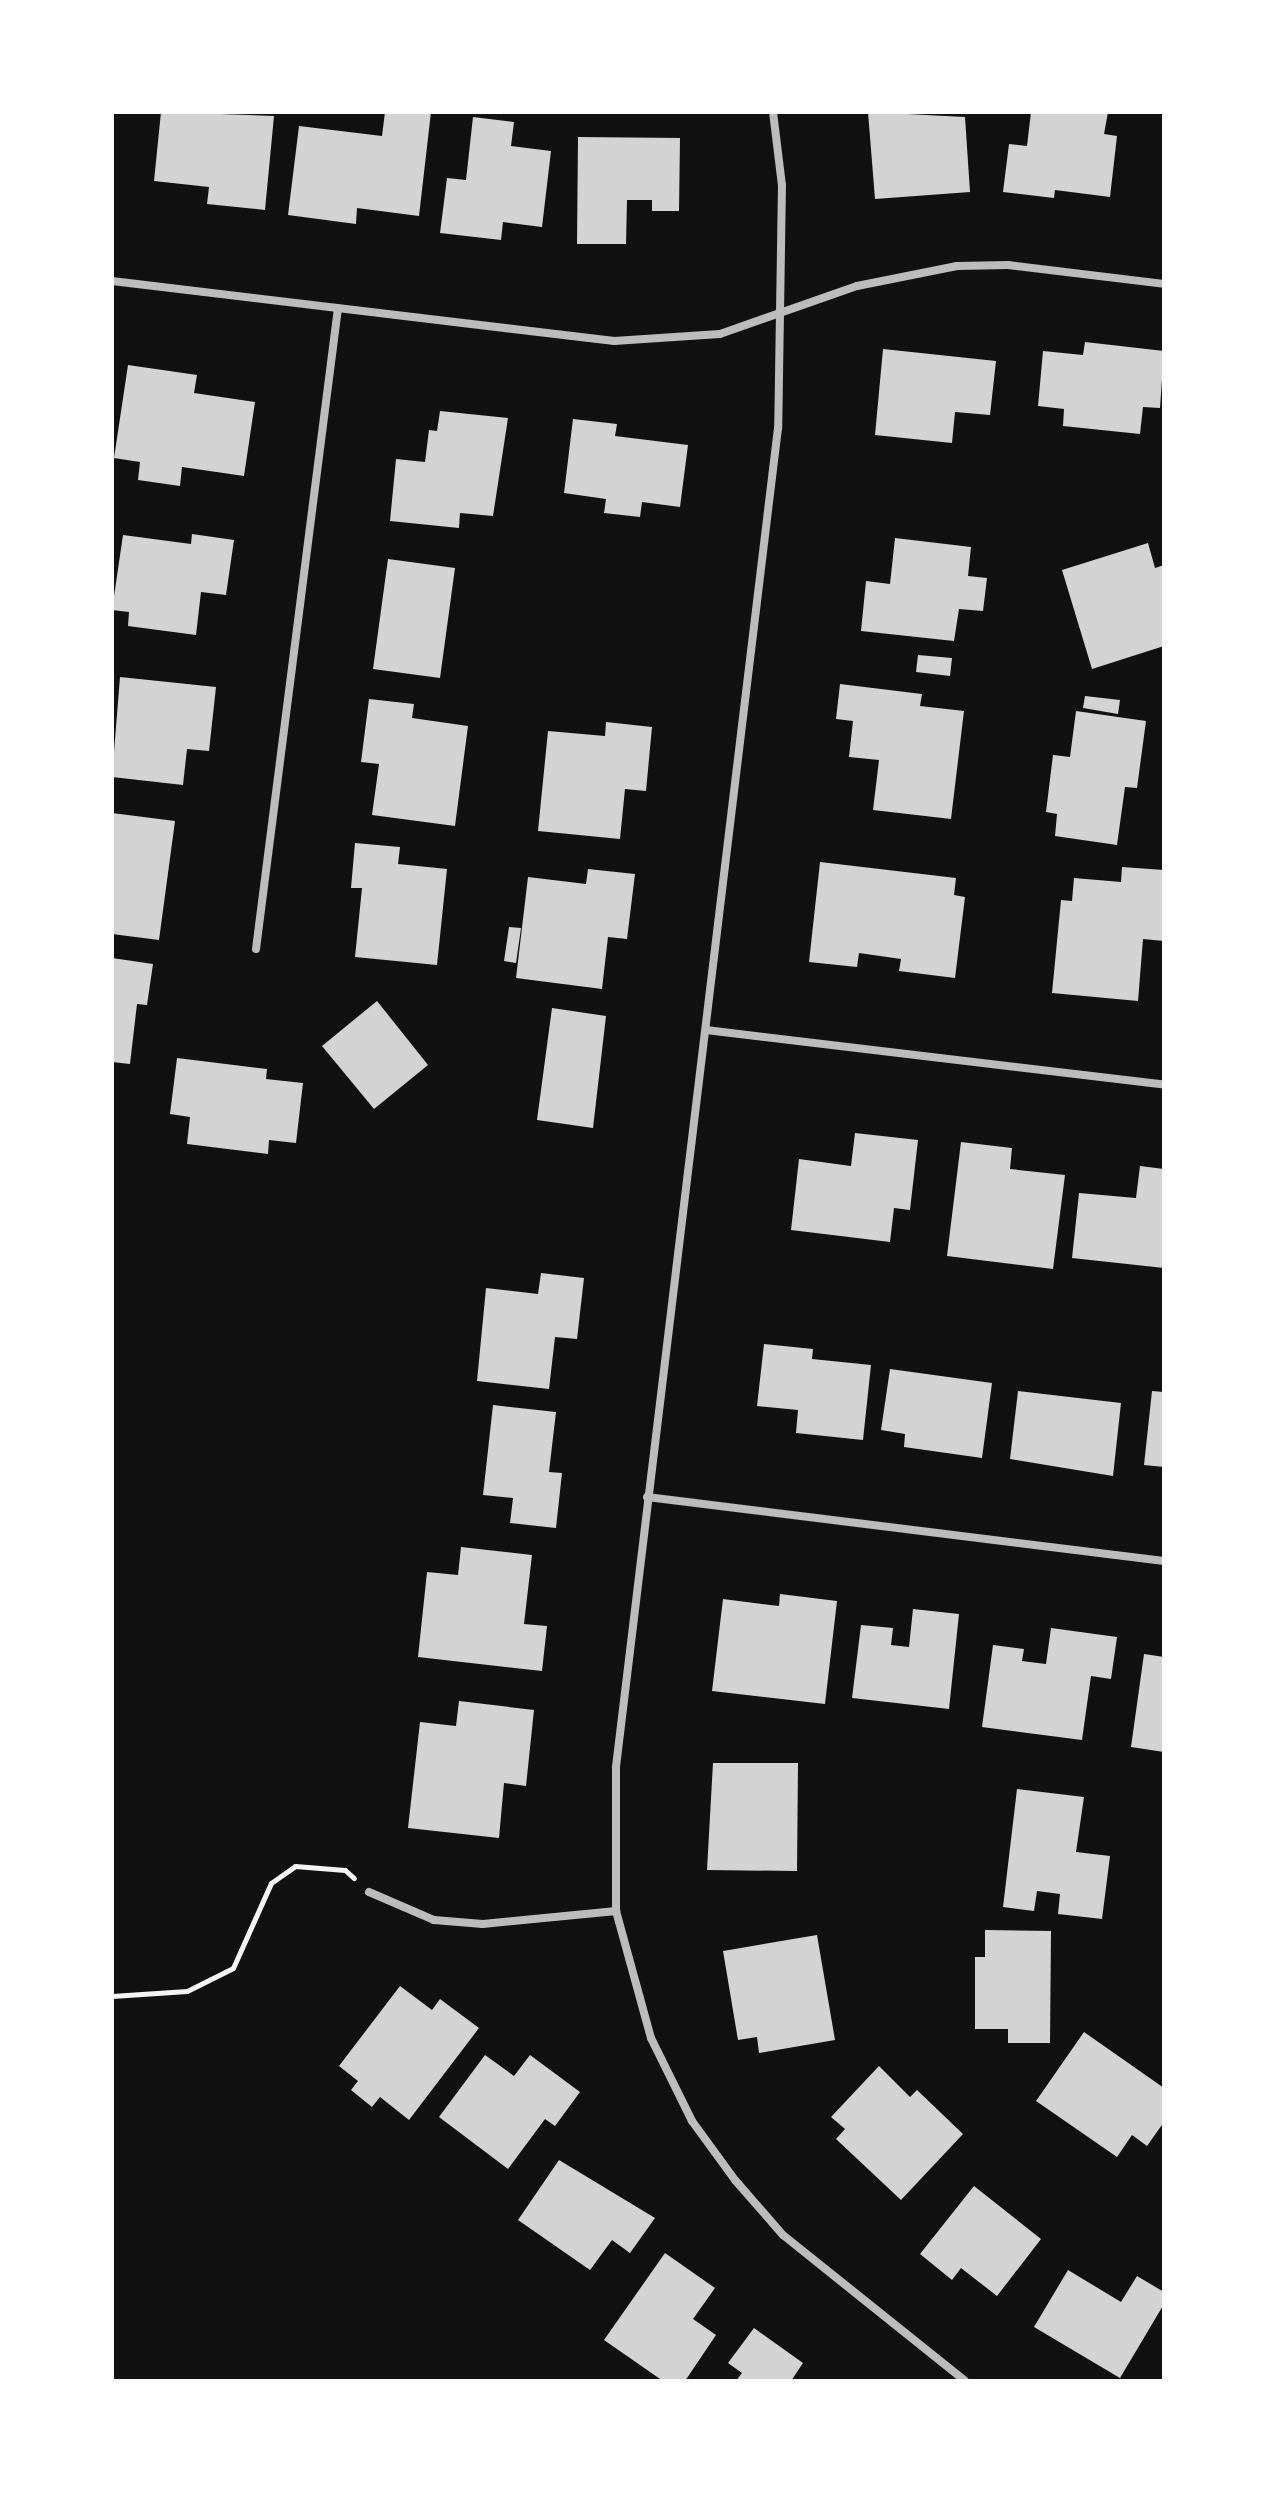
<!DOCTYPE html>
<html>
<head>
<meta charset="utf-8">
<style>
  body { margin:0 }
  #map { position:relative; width:1276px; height:2493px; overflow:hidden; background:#111; font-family:"IBM Plex Sans",sans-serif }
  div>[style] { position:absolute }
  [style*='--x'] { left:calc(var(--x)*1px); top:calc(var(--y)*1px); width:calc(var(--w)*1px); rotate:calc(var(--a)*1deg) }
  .building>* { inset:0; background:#d3d3d3 }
  .path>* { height:5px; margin:-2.5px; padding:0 2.5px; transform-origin:2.5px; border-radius:2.5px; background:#f5f5f5 }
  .minor>* { height:8px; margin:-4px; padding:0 4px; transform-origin:4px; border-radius:4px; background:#bcbcbc }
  span { translate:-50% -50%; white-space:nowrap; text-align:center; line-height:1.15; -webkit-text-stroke:8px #fff; paint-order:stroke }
  .frame { position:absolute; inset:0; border:114px solid #fff; pointer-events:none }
</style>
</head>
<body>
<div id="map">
  <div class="building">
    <i style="clip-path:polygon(161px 112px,274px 116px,265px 210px,207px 204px,209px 187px,154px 181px)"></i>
    <i style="clip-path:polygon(385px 112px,431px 112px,419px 216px,357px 208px,356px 224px,288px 215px,299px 126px,382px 136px)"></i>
    <i style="clip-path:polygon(868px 112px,965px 117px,970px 192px,875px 199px)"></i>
    <i style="clip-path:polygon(1031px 112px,1108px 112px,1104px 134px,1117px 136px,1110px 197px,1055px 190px,1054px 198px,1003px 192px,1009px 144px,1027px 146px)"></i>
    <i style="clip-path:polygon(473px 117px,514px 122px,511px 146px,551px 151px,542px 227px,503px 222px,501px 240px,440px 233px,447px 178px,466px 180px)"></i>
    <i style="clip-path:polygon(578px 137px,680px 138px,679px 211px,652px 211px,652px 200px,627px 200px,626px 244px,577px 244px)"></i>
    <i style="clip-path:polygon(1085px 342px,1164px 351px,1160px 408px,1143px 407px,1140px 434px,1063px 426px,1064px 409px,1038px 406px,1043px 351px,1083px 355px)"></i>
    <i style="clip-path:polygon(883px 349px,996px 361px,990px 415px,955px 412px,952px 443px,875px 435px)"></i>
    <i style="clip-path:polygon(128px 365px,197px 375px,194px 393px,255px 402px,244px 476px,182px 467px,180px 486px,138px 480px,140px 462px,114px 458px)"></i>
    <i style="clip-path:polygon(440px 411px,508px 418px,493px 516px,460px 513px,459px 528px,390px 521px,396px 459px,425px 462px,429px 430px,437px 431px)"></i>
    <i style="clip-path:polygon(573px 419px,617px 424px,615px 436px,688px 445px,680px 507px,642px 502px,640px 517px,604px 513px,606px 499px,564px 493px)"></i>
    <i style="clip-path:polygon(192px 534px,234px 540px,226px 595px,201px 592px,196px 635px,128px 626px,129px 612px,112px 610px,123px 535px,191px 544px)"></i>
    <i style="clip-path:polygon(895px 538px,971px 547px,968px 576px,987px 578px,983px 611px,959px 609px,954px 641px,861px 631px,866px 581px,890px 584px)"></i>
    <i style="clip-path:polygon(1148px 543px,1155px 568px,1164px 565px,1164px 646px,1092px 669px,1062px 570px)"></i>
    <i style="clip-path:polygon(388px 559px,455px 568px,440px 678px,373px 669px)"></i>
    <i style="clip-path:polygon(918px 655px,952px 658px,950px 676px,916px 672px)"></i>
    <i style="clip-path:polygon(120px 677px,216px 687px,209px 751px,187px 749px,183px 785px,112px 777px)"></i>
    <i style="clip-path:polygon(840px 684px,922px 694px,920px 706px,964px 711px,951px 819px,873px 810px,879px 760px,849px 757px,853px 721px,836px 719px)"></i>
    <i style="clip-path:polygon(1085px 696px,1120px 700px,1118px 714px,1083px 708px)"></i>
    <i style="clip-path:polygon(369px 699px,414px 704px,412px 718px,468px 726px,455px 826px,372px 815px,379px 764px,361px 762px)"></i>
    <i style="clip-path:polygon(1076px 711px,1146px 721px,1137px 788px,1125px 787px,1117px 845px,1055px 836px,1057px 814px,1046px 812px,1053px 755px,1070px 757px)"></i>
    <i style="clip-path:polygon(606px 722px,652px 727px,646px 791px,625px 789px,620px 839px,538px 831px,548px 731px,605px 736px)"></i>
    <i style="clip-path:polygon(112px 813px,175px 821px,159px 940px,112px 934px)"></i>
    <i style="clip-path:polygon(355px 843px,400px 847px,398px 864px,447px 869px,437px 965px,355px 957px,362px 888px,351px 888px)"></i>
    <i style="clip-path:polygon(820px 862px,956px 878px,954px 895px,965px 897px,955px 978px,899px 971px,901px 959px,859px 953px,857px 967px,809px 962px)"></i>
    <i style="clip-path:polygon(1122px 867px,1164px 870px,1164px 941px,1143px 939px,1138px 1001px,1052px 993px,1061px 900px,1072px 901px,1074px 878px,1121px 882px)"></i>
    <i style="clip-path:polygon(588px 869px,635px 874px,627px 939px,608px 937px,602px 989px,516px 978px,528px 877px,586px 884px)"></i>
    <i style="clip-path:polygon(509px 927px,521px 928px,516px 963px,504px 961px)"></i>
    <i style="clip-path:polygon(112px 958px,153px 964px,147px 1005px,137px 1004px,130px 1064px,112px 1062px)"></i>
    <i style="clip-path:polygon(377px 1001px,428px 1065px,374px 1109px,322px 1046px)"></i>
    <i style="clip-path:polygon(552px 1008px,606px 1016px,593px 1128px,537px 1120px)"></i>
    <i style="clip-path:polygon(177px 1058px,267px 1069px,266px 1079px,303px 1083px,296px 1143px,269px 1140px,268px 1154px,187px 1144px,190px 1117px,170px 1114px)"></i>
    <i style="clip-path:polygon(855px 1133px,918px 1140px,910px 1210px,894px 1208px,890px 1242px,791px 1230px,799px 1159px,851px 1166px)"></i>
    <i style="clip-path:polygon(961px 1142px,1012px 1148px,1010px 1169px,1065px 1175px,1053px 1269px,947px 1256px)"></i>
    <i style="clip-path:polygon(1140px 1166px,1164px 1169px,1164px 1268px,1072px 1258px,1079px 1193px,1136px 1198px)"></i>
    <i style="clip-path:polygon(541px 1273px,584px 1278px,577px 1339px,555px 1337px,549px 1389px,477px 1381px,486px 1288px,538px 1294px)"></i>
    <i style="clip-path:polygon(764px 1344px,813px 1349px,812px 1359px,871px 1365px,863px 1440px,796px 1433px,798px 1410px,757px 1406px)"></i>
    <i style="clip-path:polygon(890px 1369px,992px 1383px,982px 1458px,904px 1447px,905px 1434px,881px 1430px)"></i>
    <i style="clip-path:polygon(1018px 1391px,1121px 1403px,1113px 1476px,1010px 1459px)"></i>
    <i style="clip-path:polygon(1152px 1391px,1164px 1392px,1164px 1467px,1144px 1465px)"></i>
    <i style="clip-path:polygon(493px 1405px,556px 1412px,549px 1472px,562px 1473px,556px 1528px,510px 1523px,513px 1498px,483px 1495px)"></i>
    <i style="clip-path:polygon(461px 1547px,532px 1555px,524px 1624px,547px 1626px,542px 1671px,418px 1657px,427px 1572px,458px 1575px)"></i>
    <i style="clip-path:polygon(780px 1594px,837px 1601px,825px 1704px,712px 1691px,723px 1599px,779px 1606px)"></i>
    <i style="clip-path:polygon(913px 1609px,959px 1614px,949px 1709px,852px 1698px,861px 1625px,893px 1628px,891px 1645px,909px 1647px)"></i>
    <i style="clip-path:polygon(1051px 1628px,1117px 1637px,1111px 1679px,1091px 1676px,1082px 1740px,982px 1727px,993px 1645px,1024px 1649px,1022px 1661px,1046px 1664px)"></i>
    <i style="clip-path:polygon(1144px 1654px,1164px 1657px,1164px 1752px,1131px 1747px)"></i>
    <i style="clip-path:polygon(459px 1701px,534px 1710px,526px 1786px,504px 1783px,499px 1838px,408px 1828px,420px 1722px,456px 1726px)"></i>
    <i style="clip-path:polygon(713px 1763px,798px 1763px,797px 1871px,707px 1870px)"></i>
    <i style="clip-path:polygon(1017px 1789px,1084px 1797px,1076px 1852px,1110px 1856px,1102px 1919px,1058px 1914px,1060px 1894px,1037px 1891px,1034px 1911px,1003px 1907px)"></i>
    <i style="clip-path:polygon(985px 1930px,1051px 1931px,1050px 2043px,1008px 2043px,1008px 2029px,975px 2029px,975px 1957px,985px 1957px)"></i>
    <i style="clip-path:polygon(817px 1935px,835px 2040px,759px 2053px,757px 2037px,738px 2040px,723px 1951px)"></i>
    <i style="clip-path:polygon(400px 1986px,432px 2010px,440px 1999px,479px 2028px,409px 2120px,380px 2097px,372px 2107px,351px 2090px,358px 2081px,339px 2066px)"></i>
    <i style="clip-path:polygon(1084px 2032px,1164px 2088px,1164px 2122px,1147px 2146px,1132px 2135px,1117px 2157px,1036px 2101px)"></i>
    <i style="clip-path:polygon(485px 2055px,514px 2076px,530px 2055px,580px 2092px,555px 2126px,545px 2119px,508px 2169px,439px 2117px)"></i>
    <i style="clip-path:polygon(879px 2066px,910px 2097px,917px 2090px,963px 2134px,901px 2200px,836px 2139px,845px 2129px,831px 2117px)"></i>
    <i style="clip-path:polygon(559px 2160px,655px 2218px,630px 2253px,612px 2240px,590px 2270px,518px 2220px)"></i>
    <i style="clip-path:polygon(974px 2186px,1041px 2239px,997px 2296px,961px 2268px,952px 2280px,920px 2254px)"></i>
    <i style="clip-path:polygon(665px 2253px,715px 2288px,693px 2319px,716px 2335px,685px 2381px,663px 2381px,604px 2340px)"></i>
    <i style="clip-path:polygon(1068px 2270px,1121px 2302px,1137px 2276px,1164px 2292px,1164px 2304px,1120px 2378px,1034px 2327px)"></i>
    <i style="clip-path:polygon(754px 2328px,803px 2363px,791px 2381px,736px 2381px,742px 2373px,728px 2363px)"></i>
  </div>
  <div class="path">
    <i style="--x:112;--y:1996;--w:75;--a:-3.8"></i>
    <i style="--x:187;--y:1991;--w:51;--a:-26.6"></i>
    <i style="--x:233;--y:1968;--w:93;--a:-65.9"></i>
    <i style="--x:271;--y:1883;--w:29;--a:-35"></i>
    <i style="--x:295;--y:1866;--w:50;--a:4.6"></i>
    <i style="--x:345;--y:1870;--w:12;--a:42"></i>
  </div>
  <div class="minor">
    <i style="--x:773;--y:112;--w:74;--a:83"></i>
    <i style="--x:782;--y:185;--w:243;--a:90.9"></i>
    <i style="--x:778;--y:428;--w:1349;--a:96.9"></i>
    <i style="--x:616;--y:1767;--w:144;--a:90"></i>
    <i style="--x:616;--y:1911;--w:132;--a:74.6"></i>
    <i style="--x:651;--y:2038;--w:93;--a:63.7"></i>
    <i style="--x:692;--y:2121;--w:73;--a:53.9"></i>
    <i style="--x:735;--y:2180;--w:73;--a:48.9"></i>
    <i style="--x:783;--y:2235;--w:233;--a:38.7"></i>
    <i style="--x:112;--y:281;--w:506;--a:6.82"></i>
    <i style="--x:614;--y:341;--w:106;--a:-3.8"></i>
    <i style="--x:720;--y:334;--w:145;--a:-19.3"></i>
    <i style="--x:857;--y:286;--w:102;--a:-11.3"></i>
    <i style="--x:957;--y:266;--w:51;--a:-1.1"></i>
    <i style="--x:1008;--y:265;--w:157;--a:6.9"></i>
    <i style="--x:256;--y:949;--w:646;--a:-82.71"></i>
    <i style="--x:706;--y:1030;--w:461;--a:6.8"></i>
    <i style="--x:647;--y:1497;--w:521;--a:7.06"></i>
    <i style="--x:369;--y:1892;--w:71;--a:23.3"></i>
    <i style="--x:434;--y:1920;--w:49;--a:4.7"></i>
    <i style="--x:483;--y:1924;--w:134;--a:-5.6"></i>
  </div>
  <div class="frame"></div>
</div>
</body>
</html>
